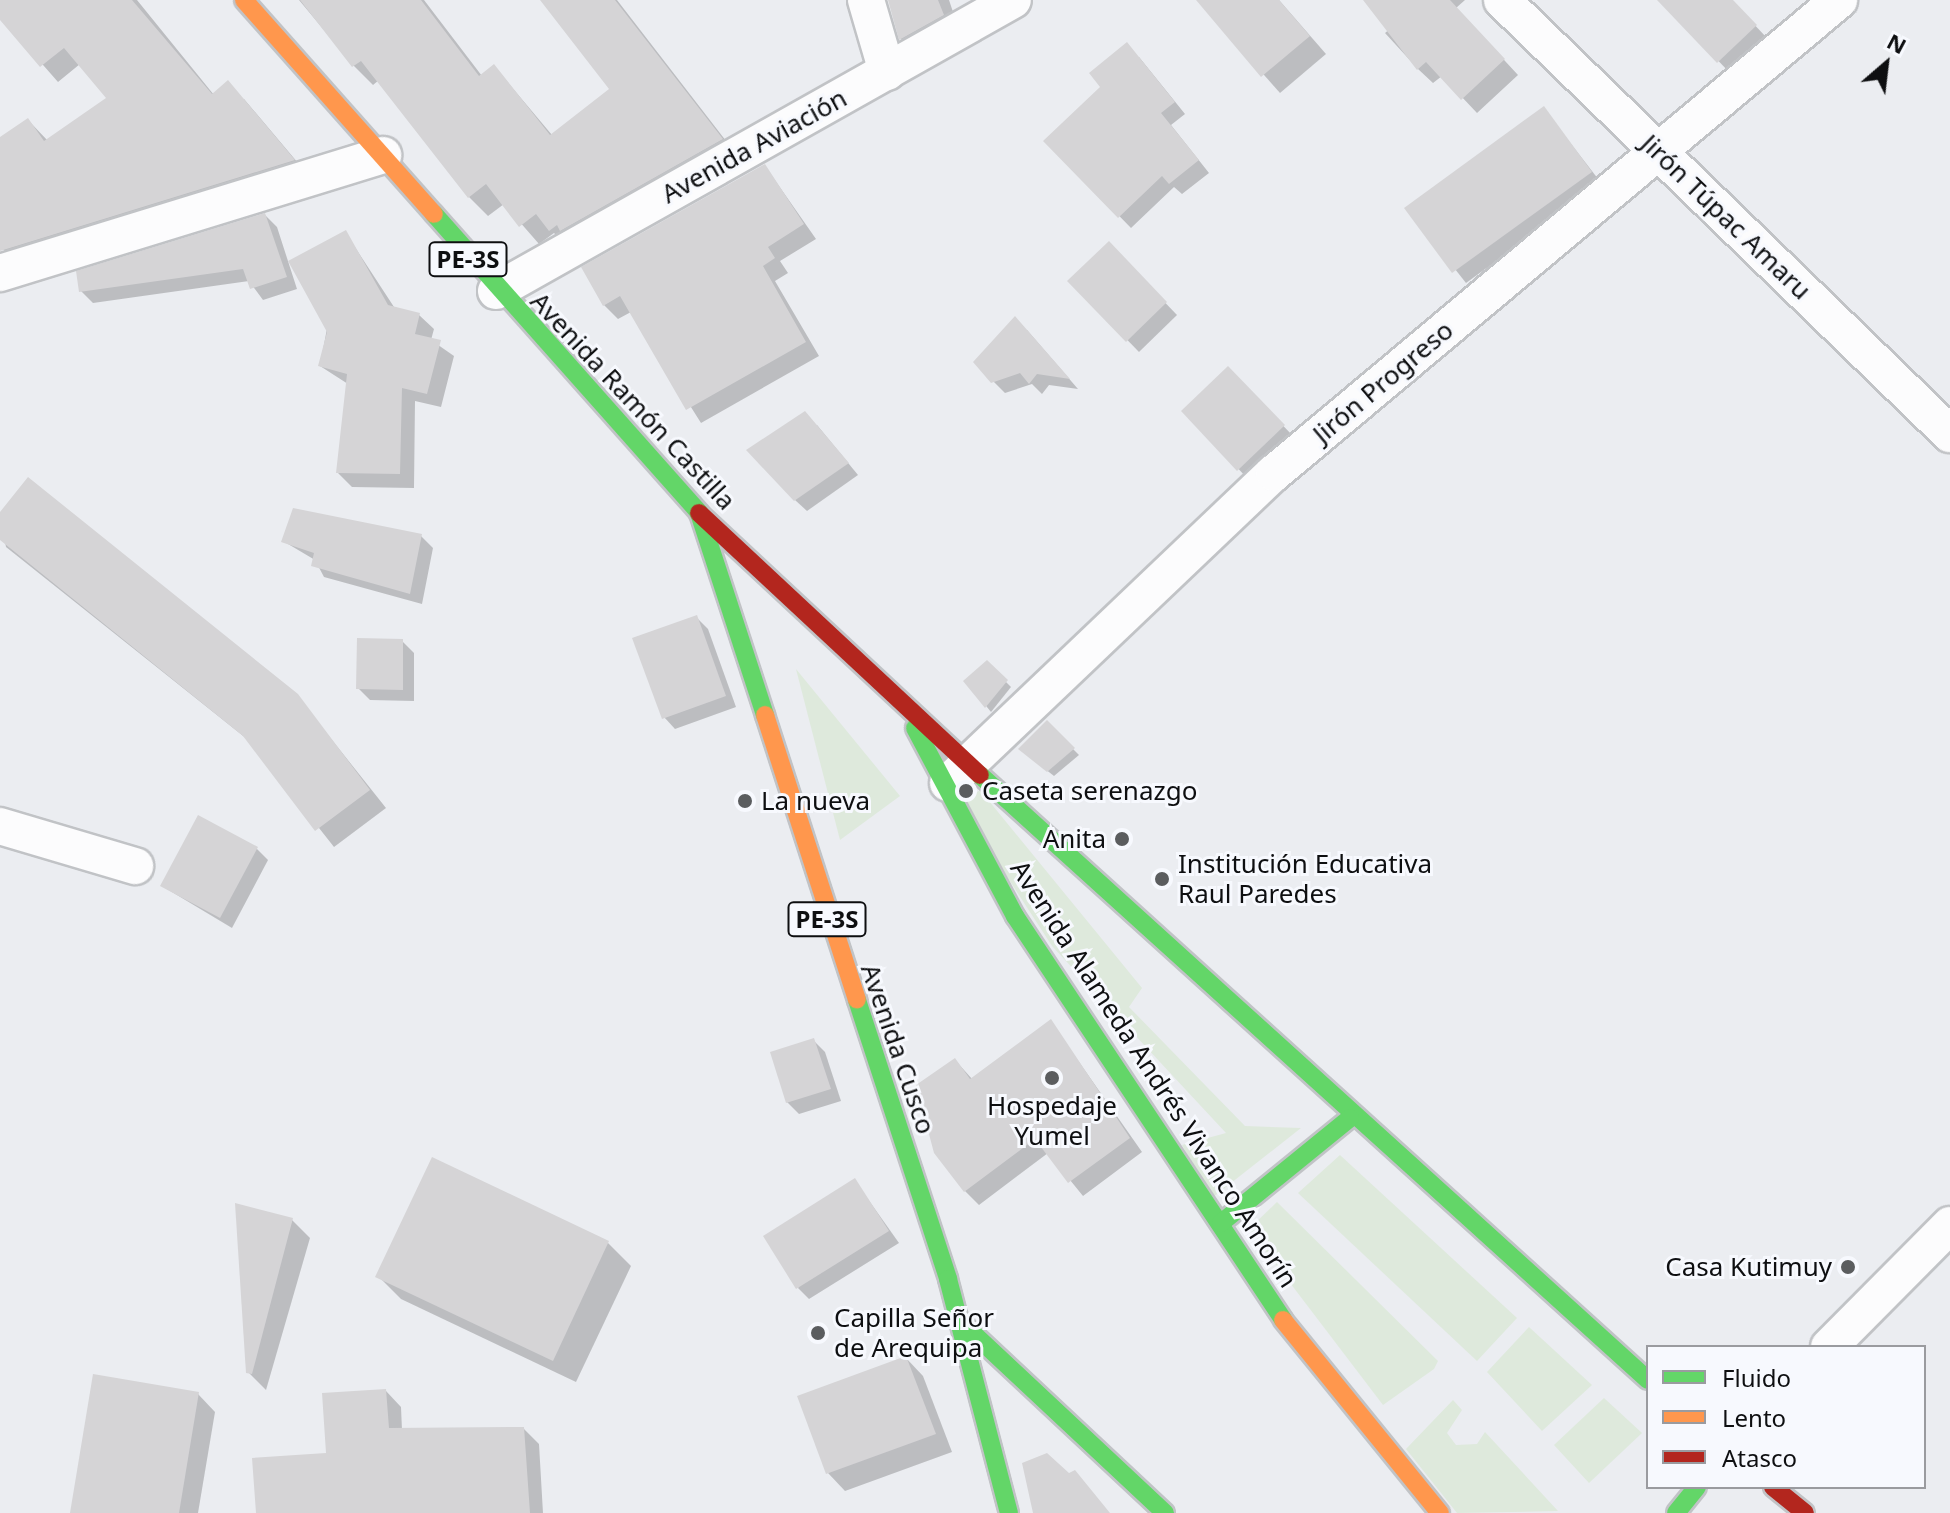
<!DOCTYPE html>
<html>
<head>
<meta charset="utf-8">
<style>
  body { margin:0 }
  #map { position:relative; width:1950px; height:1513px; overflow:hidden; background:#ebedf1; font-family:"Noto Sans",sans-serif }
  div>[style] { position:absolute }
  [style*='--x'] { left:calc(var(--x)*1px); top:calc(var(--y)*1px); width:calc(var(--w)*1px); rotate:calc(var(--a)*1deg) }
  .green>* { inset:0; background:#dee9dc }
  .shadow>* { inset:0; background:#0003 }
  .building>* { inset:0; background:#d5d4d6 }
  .roads { filter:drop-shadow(2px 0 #c1c3c6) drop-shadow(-2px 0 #c1c3c6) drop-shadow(0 2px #c1c3c6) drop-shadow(0 -2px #c1c3c6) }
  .street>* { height:36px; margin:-18px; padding:0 18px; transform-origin:18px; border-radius:18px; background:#fcfcfd }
  .fast>* { height:18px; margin:-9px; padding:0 9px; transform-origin:9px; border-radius:9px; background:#63d668 }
  .slow>* { height:18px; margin:-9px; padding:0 9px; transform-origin:9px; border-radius:9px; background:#ff974d }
  .jam>* { height:18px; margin:-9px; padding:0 9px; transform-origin:9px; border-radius:9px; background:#b3261e }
  .dots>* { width:22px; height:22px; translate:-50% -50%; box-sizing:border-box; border:4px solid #f7f9fe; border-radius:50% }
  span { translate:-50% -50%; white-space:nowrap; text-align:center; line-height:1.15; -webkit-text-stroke:6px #f7f9fe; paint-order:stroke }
  .shield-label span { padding:2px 6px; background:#f7f9fe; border:2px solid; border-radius:6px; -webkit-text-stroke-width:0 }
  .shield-label { font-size:24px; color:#0e0f11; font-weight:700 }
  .street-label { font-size:26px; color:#0e0f11 }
  .poi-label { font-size:26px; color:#0e0f11 }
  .left { translate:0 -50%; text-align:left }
  .right { translate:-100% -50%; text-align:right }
  .legend { position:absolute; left:1646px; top:1345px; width:280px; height:144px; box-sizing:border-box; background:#f7f9fe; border:2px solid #9a9b9f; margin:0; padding:10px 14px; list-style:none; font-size:24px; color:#0e0f11 }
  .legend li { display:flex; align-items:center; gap:16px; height:40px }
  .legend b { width:40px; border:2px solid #9a9b9f }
  .north { position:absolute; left:1846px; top:24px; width:80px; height:80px; -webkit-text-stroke:6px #f7f9fe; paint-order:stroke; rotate:28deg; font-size:22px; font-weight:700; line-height:32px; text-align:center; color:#0e0f11 }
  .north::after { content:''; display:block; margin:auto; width:28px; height:36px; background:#0e0f11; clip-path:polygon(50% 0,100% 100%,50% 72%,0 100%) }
</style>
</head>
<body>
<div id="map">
  <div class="green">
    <i style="clip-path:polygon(796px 669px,900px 796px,840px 840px)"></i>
    <i style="clip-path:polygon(980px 790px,1142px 988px,1129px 1007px,1245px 1126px,1301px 1128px,1212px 1198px,1182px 1145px,1226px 1133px,1052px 946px,960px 804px)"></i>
    <i style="clip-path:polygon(1340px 1155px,1517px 1318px,1477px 1361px,1298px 1193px)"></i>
    <i style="clip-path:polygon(1277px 1202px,1438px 1361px,1434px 1369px,1383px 1405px,1249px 1229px)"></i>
    <i style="clip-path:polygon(1529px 1327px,1592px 1385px,1542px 1431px,1487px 1372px)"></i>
    <i style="clip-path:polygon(1604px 1398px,1642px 1433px,1589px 1483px,1554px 1445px)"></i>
    <i style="clip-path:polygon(1453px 1400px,1462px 1410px,1447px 1433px,1456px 1445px,1477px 1444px,1485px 1432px,1558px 1511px,1457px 1513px,1406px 1449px)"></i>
  </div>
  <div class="shadow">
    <i style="clip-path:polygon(0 0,137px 0,214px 95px,244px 99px,309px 176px,19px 266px,0 246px,0 140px,28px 120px,48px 141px,109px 98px,80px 64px,58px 82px,0 16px)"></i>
    <i style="clip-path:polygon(299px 0,424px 0,482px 76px,494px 66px,552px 135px,612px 89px,543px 0,617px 0,740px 159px,570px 249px,554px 233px,539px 244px,504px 204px,488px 216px,469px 197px,379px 80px,373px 85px,354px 66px)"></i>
    <i style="clip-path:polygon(890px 0,949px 0,960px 33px,919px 56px,901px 39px)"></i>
    <i style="clip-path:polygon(1198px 0,1279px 0,1326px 54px,1280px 93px)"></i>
    <i style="clip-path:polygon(1370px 0,1465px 0,1456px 8px,1518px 75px,1477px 113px,1442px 76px,1433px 83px,1418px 69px,1385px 33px,1391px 28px)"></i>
    <i style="clip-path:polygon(1660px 0,1731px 0,1767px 38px,1730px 73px)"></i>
    <i style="clip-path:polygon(1139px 57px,1185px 114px,1171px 125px,1209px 173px,1182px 194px,1174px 187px,1131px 228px,1046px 141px)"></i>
    <i style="clip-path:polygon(1544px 109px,1602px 184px,1466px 283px,1407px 208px)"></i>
    <i style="clip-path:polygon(765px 166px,816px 239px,780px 261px,788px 273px,775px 281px,819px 356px,701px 423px,631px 312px,618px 319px,604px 305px)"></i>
    <i style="clip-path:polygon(265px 215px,277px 227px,297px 289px,263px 300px,249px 281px,93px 303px,81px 291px)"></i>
    <i style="clip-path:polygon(345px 232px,394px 307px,419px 315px,434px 329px,431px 340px,454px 356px,441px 407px,415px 401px,414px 488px,352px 487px,338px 473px,348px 384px,320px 366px)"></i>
    <i style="clip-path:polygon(1109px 244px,1177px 315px,1139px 352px,1070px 281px)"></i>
    <i style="clip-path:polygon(1027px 330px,1078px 389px,1049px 385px,1042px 394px,1032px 384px,1005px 393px,993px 381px)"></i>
    <i style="clip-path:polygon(1228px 369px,1295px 438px,1250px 481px,1183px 411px)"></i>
    <i style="clip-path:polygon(817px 425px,858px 475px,807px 511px,795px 500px)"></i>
    <i style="clip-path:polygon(0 516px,297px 696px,386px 808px,334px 847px,252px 743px,6px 547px)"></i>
    <i style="clip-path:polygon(421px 536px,433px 548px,422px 604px,324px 577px,315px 560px,283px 541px)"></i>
    <i style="clip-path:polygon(696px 617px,708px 629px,736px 707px,675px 729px,664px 717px)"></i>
    <i style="clip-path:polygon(402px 641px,414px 653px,414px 701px,370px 700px,358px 688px)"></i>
    <i style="clip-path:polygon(987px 663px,1011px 687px,991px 712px,966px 681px)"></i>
    <i style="clip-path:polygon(1047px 723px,1079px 755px,1054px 776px,1026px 754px)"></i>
    <i style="clip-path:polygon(256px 848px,268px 860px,232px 928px,162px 886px)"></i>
    <i style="clip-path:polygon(1051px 1022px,1142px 1152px,1083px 1196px,1048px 1153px,979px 1205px,965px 1191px,955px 1060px,973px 1080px)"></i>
    <i style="clip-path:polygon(814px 1041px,825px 1052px,841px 1101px,799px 1114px,787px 1102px)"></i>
    <i style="clip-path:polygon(432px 1160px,608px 1243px,631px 1266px,576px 1382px,401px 1299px,378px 1276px)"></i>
    <i style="clip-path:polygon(855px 1181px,899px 1243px,809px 1299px,798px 1288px)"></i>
    <i style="clip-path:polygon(292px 1220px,310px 1238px,266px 1390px,248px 1372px)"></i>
    <i style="clip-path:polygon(906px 1358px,923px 1376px,952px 1452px,845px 1491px,828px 1473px)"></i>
    <i style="clip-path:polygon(386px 1391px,401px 1407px,402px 1430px,524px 1429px,539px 1444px,543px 1513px,258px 1513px,328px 1455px)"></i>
    <i style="clip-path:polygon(198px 1394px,215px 1412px,198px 1513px,72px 1513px)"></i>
  </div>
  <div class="building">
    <i style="clip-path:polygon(0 0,132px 0,212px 94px,228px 80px,295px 160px,0 251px,0 137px,28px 118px,44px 141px,106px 98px,64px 48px,40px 67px,0 20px)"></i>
    <i style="clip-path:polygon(300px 0,421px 0,479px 76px,494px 64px,550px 135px,609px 89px,540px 0,615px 0,723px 139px,560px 231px,557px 225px,549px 231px,536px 214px,519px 227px,486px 184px,468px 198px,361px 61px,352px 67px)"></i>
    <i style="clip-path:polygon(888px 0,938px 0,944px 15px,899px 40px)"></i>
    <i style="clip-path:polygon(1196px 0,1279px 0,1310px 36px,1261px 77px)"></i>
    <i style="clip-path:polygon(1363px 0,1450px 0,1505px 59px,1461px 100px,1426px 62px,1417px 70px)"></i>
    <i style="clip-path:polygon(1657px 0,1733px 0,1757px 25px,1717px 63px)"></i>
    <i style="clip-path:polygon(1127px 42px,1175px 102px,1161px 113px,1199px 160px,1169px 184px,1162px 176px,1118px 218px,1043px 141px,1100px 87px,1089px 73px)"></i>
    <i style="clip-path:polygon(1544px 106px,1592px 172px,1452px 273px,1404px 208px)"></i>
    <i style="clip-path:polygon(765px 164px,804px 224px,768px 247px,775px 258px,763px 266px,806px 342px,686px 410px,620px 296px,603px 306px,581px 267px)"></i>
    <i style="clip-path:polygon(265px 213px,287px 277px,250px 289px,243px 269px,79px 292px,76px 271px)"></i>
    <i style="clip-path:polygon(346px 230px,388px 305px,420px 313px,415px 334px,441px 340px,427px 394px,402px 388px,400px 474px,336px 473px,347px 374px,318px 366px,327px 332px,288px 261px)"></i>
    <i style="clip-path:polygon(1109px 241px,1167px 302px,1126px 342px,1067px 281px)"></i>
    <i style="clip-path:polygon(1015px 316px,1070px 379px,1037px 374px,1029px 384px,1020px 373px,991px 383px,973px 362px)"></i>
    <i style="clip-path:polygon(1228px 366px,1285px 425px,1237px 471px,1181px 411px)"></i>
    <i style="clip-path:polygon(805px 411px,849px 463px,794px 501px,746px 450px)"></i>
    <i style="clip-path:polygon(28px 477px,298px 694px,370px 790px,315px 831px,243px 736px,0 540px,0 512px)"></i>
    <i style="clip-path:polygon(293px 508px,422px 534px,410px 594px,311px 566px,314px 553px,281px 542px)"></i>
    <i style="clip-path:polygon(697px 615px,726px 696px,662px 719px,632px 638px)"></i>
    <i style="clip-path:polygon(357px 638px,403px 639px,403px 690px,356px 689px)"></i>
    <i style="clip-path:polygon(987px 660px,1008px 680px,985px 708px,963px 681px)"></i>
    <i style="clip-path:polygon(1047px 720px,1075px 748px,1047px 772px,1018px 749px)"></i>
    <i style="clip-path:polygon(198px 815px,258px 847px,220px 918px,160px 886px)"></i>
    <i style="clip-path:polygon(1051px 1019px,1130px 1138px,1068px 1183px,1035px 1139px,964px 1192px,934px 1153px,916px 1085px,955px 1058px,970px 1079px)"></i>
    <i style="clip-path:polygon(814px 1038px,831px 1089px,786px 1103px,770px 1052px)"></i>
    <i style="clip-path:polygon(432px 1157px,609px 1241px,553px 1361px,375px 1277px)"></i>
    <i style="clip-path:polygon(855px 1178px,889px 1231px,796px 1289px,763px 1236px)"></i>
    <i style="clip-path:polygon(235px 1203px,293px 1218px,252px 1374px,246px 1373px)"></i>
    <i style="clip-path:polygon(906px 1356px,936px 1434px,826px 1474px,797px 1396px)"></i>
    <i style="clip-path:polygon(93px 1374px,199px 1392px,179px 1513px,70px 1513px)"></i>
    <i style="clip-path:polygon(386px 1389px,389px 1428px,524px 1427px,530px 1513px,256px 1513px,252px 1458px,326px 1453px,322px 1393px)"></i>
    <i style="clip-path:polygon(1047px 1453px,1069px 1473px,1075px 1470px,1110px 1513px,1033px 1513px,1022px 1463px)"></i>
  </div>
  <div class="roads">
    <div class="street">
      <i style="--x:866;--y:0;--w:75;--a:73.7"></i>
      <i style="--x:1502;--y:0;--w:624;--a:44.09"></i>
      <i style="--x:0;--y:273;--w:401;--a:-17.1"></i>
      <i style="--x:496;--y:291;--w:593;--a:-29.37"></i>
      <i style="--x:948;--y:783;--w:450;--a:-43.6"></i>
      <i style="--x:1274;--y:473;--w:737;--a:-39.93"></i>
      <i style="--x:0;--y:826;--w:141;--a:16.5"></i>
      <i style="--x:1829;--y:1347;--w:172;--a:-45.2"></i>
    </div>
    <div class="fast">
      <i style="--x:434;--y:214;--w:400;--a:48.4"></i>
      <i style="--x:699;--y:513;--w:213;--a:71.9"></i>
      <i style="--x:915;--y:728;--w:213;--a:62"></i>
      <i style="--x:1015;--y:916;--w:485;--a:56.4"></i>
      <i style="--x:980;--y:775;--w:901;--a:42.17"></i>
      <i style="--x:857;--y:1000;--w:293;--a:71.9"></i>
      <i style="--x:948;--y:1279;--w:242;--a:75.4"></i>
      <i style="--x:1221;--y:1223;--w:166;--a:-39.1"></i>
      <i style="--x:962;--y:1323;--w:278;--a:43.1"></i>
      <i style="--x:1676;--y:1513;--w:33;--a:-51"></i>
    </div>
    <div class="slow">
      <i style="--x:244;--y:0;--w:286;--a:48.4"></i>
      <i style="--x:765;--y:715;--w:299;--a:72.1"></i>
      <i style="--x:1283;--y:1320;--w:249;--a:50.9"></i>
    </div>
    <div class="jam">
      <i style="--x:699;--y:513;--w:384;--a:43"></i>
      <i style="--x:1773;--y:1487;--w:41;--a:39.1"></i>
    </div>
  </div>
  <div class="dots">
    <i style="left:966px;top:791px;background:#5b5d5f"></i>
    <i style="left:745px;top:801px;background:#5b5d5f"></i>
    <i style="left:1122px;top:839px;background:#5b5d5f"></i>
    <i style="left:1162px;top:879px;background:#5b5d5f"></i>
    <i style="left:1052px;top:1078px;background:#5b5d5f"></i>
    <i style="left:1848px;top:1267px;background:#5b5d5f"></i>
    <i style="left:818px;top:1333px;background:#5b5d5f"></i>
  </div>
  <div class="shield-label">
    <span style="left:468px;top:259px">PE-3S</span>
    <span style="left:827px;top:919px">PE-3S</span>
  </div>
  <div class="street-label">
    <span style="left:754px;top:146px;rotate:-29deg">Avenida Aviación</span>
    <span style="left:1726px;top:217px;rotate:44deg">Jirón Túpac Amaru</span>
    <span style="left:1383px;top:382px;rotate:-40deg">Jirón Progreso</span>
    <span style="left:633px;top:401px;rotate:47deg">Avenida Ramón Castilla</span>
    <span style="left:898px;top:1049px;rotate:71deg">Avenida Cusco</span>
    <span style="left:1154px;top:1074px;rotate:57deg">Avenida Alameda Andrés Vivanco Amorín</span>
  </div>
  <div class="poi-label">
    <span class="left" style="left:982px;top:791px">Caseta serenazgo</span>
    <span class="left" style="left:761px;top:801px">La nueva</span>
    <span class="right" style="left:1106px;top:839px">Anita</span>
    <span class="left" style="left:1178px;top:879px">Institución Educativa<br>Raul Paredes</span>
    <span style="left:1052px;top:1121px">Hospedaje<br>Yumel</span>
    <span class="right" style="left:1832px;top:1267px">Casa Kutimuy</span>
    <span class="left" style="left:834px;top:1333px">Capilla Señor<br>de Arequipa</span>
  </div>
  <ul class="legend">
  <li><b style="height:10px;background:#63d668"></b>Fluido</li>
  <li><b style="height:10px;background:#ff974d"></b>Lento</li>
  <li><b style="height:10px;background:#b3261e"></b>Atasco</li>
  </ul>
  <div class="north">N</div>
</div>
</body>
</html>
